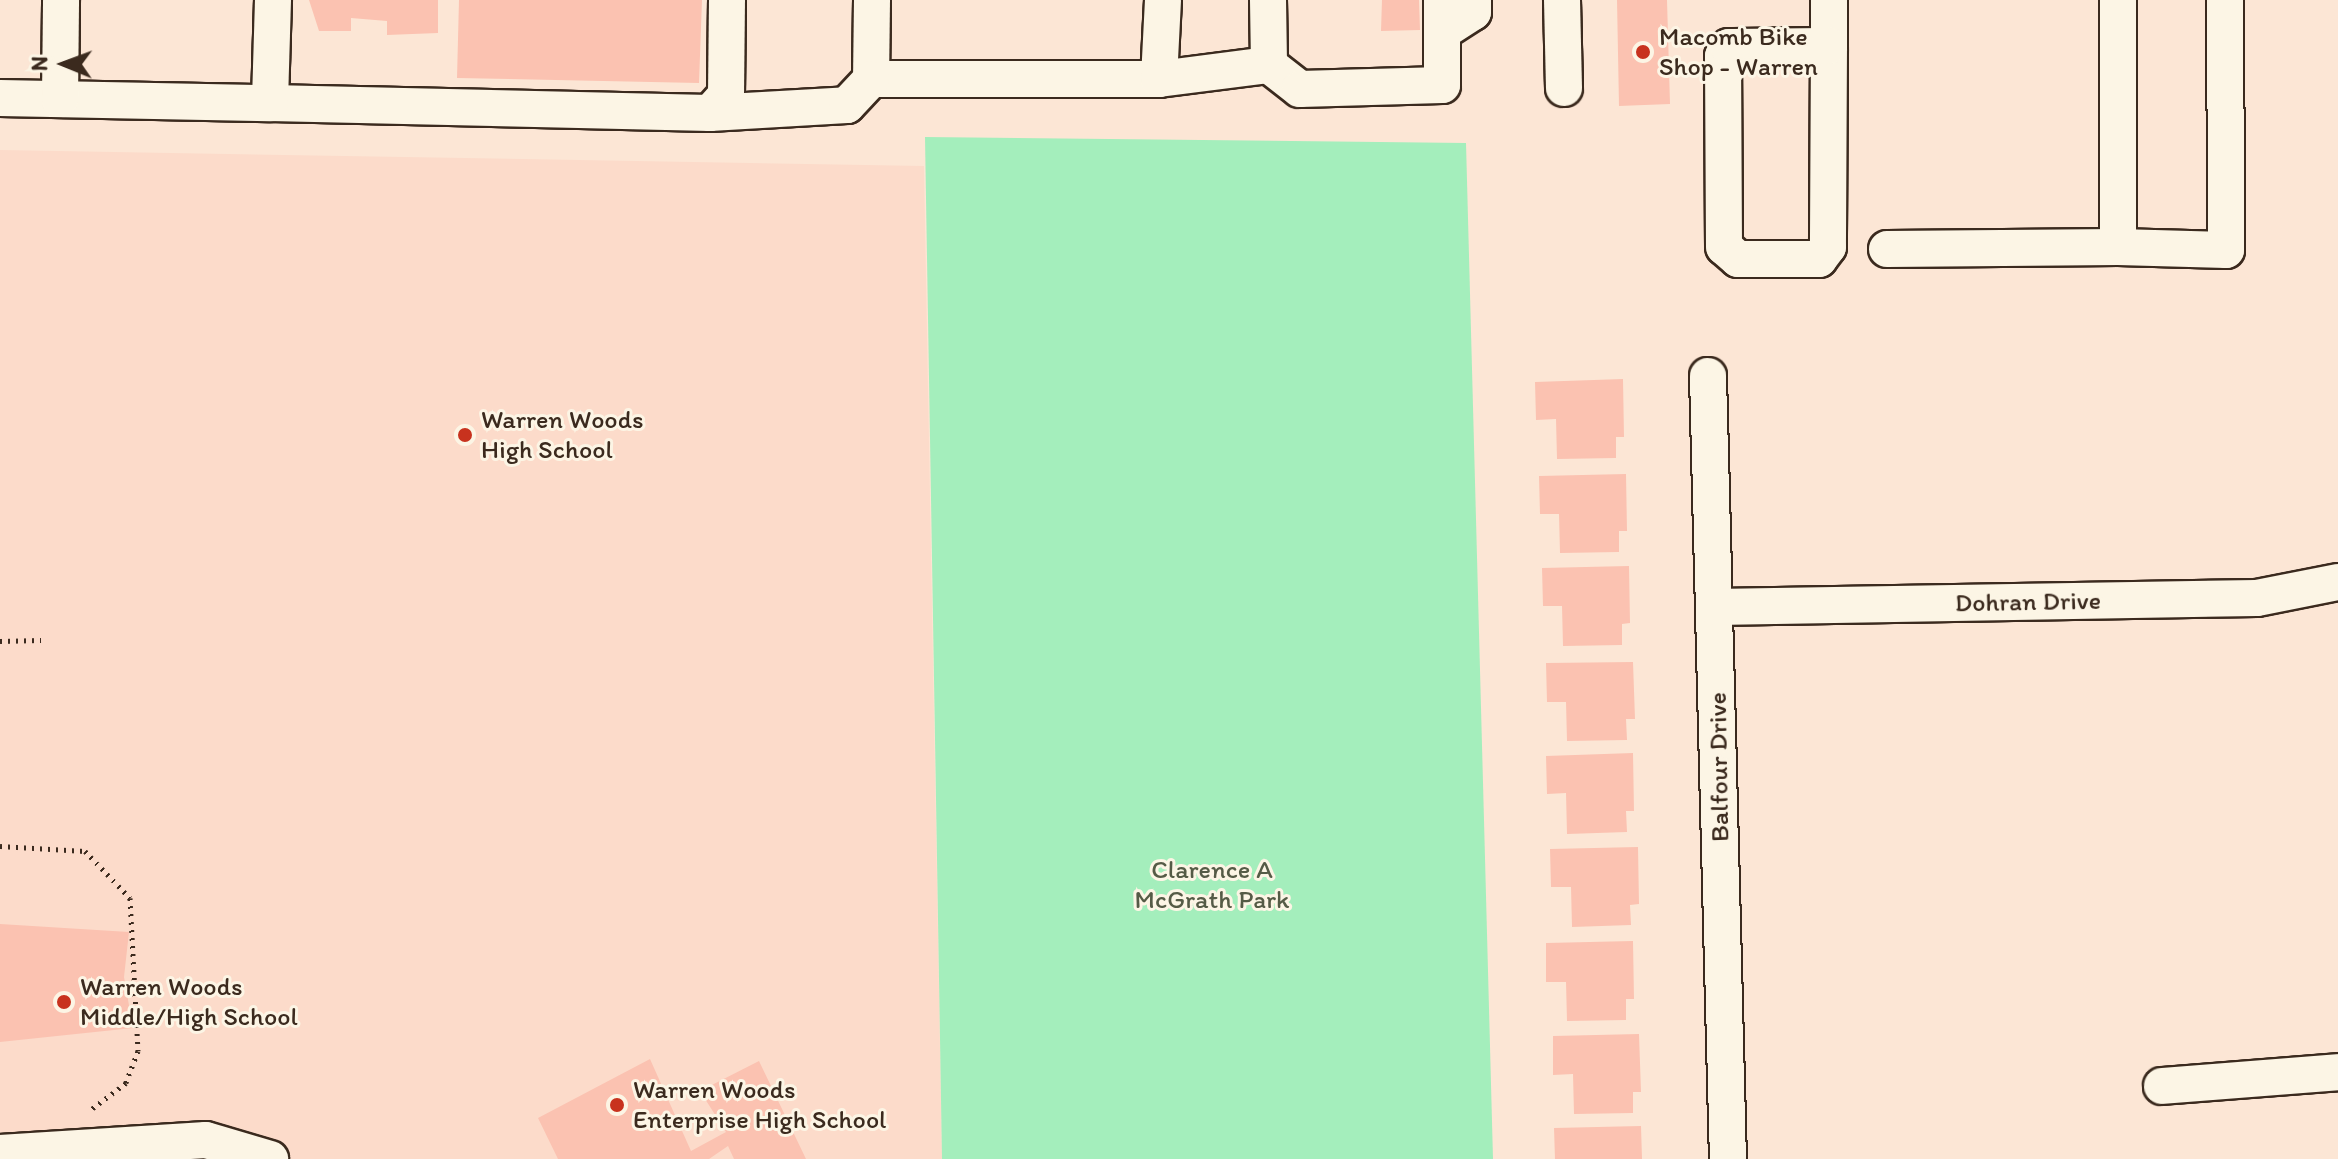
<!DOCTYPE html>
<html>
<head>
<meta charset="utf-8">
<style>
  body { margin:0 }
  #map { position:relative; width:2338px; height:1159px; overflow:hidden; background:#fce6d5; font-family:Itim,sans-serif }
  div>[style] { position:absolute }
  [style*='--x'] { left:calc(var(--x)*1px); top:calc(var(--y)*1px); width:calc(var(--w)*1px); rotate:calc(var(--a)*1deg) }
  .built>* { inset:0; background:#fcdbca }
  .green>* { inset:0; background:#a4eebc }
  .building>* { inset:0; background:#fbc2b1 }
  .path>* { height:5px; margin-top:-2.5px; transform-origin:0; background:repeating-linear-gradient(90deg,#3b2a1e 0 2px,transparent 0 8px) }
  .roads { filter:drop-shadow(2px 0 #3b2a1e) drop-shadow(-2px 0 #3b2a1e) drop-shadow(0 2px #3b2a1e) drop-shadow(0 -2px #3b2a1e) }
  .minor>* { height:36px; margin:-18px; padding:0 18px; transform-origin:18px; border-radius:18px; background:#fcf5e5 }
  .dots>* { width:22px; height:22px; translate:-50% -50%; box-sizing:border-box; border:4px solid #fcf5e5; border-radius:50% }
  span { translate:-50% -50%; white-space:nowrap; text-align:center; line-height:1.15; -webkit-text-stroke:6px #fcf5e5; paint-order:stroke }
  .poi-label { font-size:26px; color:#3b2a1e }
  .left { translate:0 -50%; text-align:left }
  .street-label { font-size:26px; color:#3b2a1e }
  .park-label { font-size:26px; color:#555b46 }
  .north { position:absolute; left:24px; top:24px; width:80px; height:80px; -webkit-text-stroke:6px #fcf5e5; paint-order:stroke; rotate:271deg; font-size:22px; font-weight:700; line-height:32px; text-align:center; color:#3b2a1e }
  .north::after { content:''; display:block; margin:auto; width:28px; height:36px; background:#3b2a1e; clip-path:polygon(50% 0,100% 100%,50% 72%,0 100%) }
</style>
</head>
<body>
<div id="map">
  <div class="built">
    <i style="clip-path:polygon(0 150px,924px 166px,942px 1159px,0 1159px)"></i>
  </div>
  <div class="green">
    <i style="clip-path:polygon(925px 137px,1466px 143px,1493px 1159px,942px 1159px)"></i>
  </div>
  <div class="building">
    <i style="clip-path:polygon(309px 0,438px 0,438px 33px,387px 35px,387px 21px,351px 18px,351px 31px,319px 31px)"></i>
    <i style="clip-path:polygon(459px 0,702px 0,699px 83px,457px 78px)"></i>
    <i style="clip-path:polygon(1382px 0,1419px 0,1420px 30px,1381px 31px)"></i>
    <i style="clip-path:polygon(1617px 0,1667px 0,1670px 104px,1619px 106px)"></i>
    <i style="clip-path:polygon(1623px 379px,1624px 437px,1616px 437px,1616px 458px,1557px 459px,1556px 419px,1536px 420px,1535px 382px)"></i>
    <i style="clip-path:polygon(1626px 474px,1627px 531px,1619px 531px,1619px 552px,1560px 553px,1559px 514px,1540px 514px,1539px 476px)"></i>
    <i style="clip-path:polygon(1629px 566px,1630px 623px,1622px 624px,1622px 645px,1563px 646px,1562px 606px,1543px 606px,1542px 568px)"></i>
    <i style="clip-path:polygon(1633px 662px,1635px 719px,1626px 719px,1627px 740px,1567px 741px,1566px 702px,1547px 702px,1546px 663px)"></i>
    <i style="clip-path:polygon(1633px 753px,1634px 811px,1626px 811px,1627px 832px,1567px 834px,1566px 793px,1547px 794px,1546px 756px)"></i>
    <i style="clip-path:polygon(1638px 847px,1639px 904px,1630px 905px,1631px 925px,1572px 927px,1571px 887px,1551px 887px,1550px 849px)"></i>
    <i style="clip-path:polygon(0 924px,129px 932px,124px 977px,133px 1028px,0 1042px)"></i>
    <i style="clip-path:polygon(1633px 941px,1634px 999px,1626px 999px,1626px 1020px,1567px 1021px,1566px 982px,1546px 982px,1546px 943px)"></i>
    <i style="clip-path:polygon(1639px 1034px,1641px 1092px,1633px 1092px,1633px 1113px,1574px 1114px,1573px 1074px,1553px 1075px,1553px 1036px)"></i>
    <i style="clip-path:polygon(650px 1059px,691px 1151px,726px 1132px,700px 1091px,759px 1061px,806px 1159px,734px 1159px,728px 1146px,709px 1159px,558px 1159px,538px 1118px)"></i>
    <i style="clip-path:polygon(1641px 1126px,1642px 1159px,1555px 1159px,1554px 1128px)"></i>
  </div>
  <div class="path">
    <i style="--x:0;--y:641;--w:41;--a:-1.4"></i>
    <i style="--x:0;--y:846;--w:85;--a:3.4"></i>
    <i style="--x:85;--y:851;--w:65;--a:46.2"></i>
    <i style="--x:130;--y:898;--w:153;--a:87"></i>
    <i style="--x:138;--y:1051;--w:34;--a:111"></i>
    <i style="--x:126;--y:1083;--w:46;--a:142.9"></i>
  </div>
  <div class="roads">
    <div class="minor">
      <i style="--x:273;--y:0;--w:103;--a:91.7"></i>
      <i style="--x:270;--y:103;--w:440;--a:1.3"></i>
      <i style="--x:710;--y:113;--w:24;--a:-48"></i>
      <i style="--x:726;--y:95;--w:95;--a:-89.4"></i>
      <i style="--x:872;--y:0;--w:79;--a:90.7"></i>
      <i style="--x:871;--y:79;--w:288;--a:0"></i>
      <i style="--x:1159;--y:79;--w:79;--a:-87.1"></i>
      <i style="--x:1268;--y:0;--w:65;--a:89.1"></i>
      <i style="--x:1562;--y:0;--w:88;--a:88.7"></i>
      <i style="--x:1829;--y:0;--w:46;--a:90"></i>
      <i style="--x:1829;--y:46;--w:201;--a:90.3"></i>
      <i style="--x:1828;--y:247;--w:15;--a:127"></i>
      <i style="--x:1819;--y:259;--w:81;--a:180"></i>
      <i style="--x:1738;--y:259;--w:18;--a:-139"></i>
      <i style="--x:1724;--y:247;--w:191;--a:-90.3"></i>
      <i style="--x:1723;--y:56;--w:11;--a:-56"></i>
      <i style="--x:1729;--y:47;--w:100;--a:-0.6"></i>
      <i style="--x:1442;--y:32;--w:37;--a:-33"></i>
      <i style="--x:1473;--y:12;--w:12;--a:-90"></i>
      <i style="--x:1159;--y:79;--w:111;--a:-7.3"></i>
      <i style="--x:1269;--y:65;--w:39;--a:38"></i>
      <i style="--x:1300;--y:89;--w:142;--a:-1.6"></i>
      <i style="--x:1442;--y:85;--w:85;--a:-90"></i>
      <i style="--x:0;--y:98;--w:270;--a:1.1"></i>
      <i style="--x:60;--y:99;--w:99;--a:-89.4"></i>
      <i style="--x:710;--y:113;--w:137;--a:-3.3"></i>
      <i style="--x:847;--y:105;--w:35;--a:-47"></i>
      <i style="--x:2118;--y:247;--w:108;--a:1.6"></i>
      <i style="--x:2226;--y:250;--w:250;--a:-90.2"></i>
      <i style="--x:1887;--y:249;--w:231;--a:-0.5"></i>
      <i style="--x:2118;--y:247;--w:247;--a:-90"></i>
      <i style="--x:1708;--y:376;--w:783;--a:88.54"></i>
      <i style="--x:1715;--y:607;--w:542;--a:-0.95"></i>
      <i style="--x:2257;--y:598;--w:83;--a:-11.2"></i>
      <i style="--x:2162;--y:1086;--w:177;--a:-4.5"></i>
      <i style="--x:0;--y:1153;--w:206;--a:-3.6"></i>
      <i style="--x:206;--y:1140;--w:67;--a:16.5"></i>
    </div>
  </div>
  <div class="dots">
    <i style="left:1643px;top:52px;background:#c8321e"></i>
    <i style="left:465px;top:435px;background:#c8321e"></i>
    <i style="left:64px;top:1002px;background:#c8321e"></i>
    <i style="left:617px;top:1105px;background:#c8321e"></i>
  </div>
  <div class="poi-label">
    <span class="left" style="left:1659px;top:52px">Macomb Bike<br>Shop - Warren</span>
    <span class="left" style="left:481px;top:435px">Warren Woods<br>High School</span>
    <span class="left" style="left:80px;top:1002px">Warren Woods<br>Middle/High School</span>
    <span class="left" style="left:633px;top:1105px">Warren Woods<br>Enterprise High School</span>
  </div>
  <div class="street-label">
    <span style="left:2028px;top:602px;rotate:-1deg">Dohran Drive</span>
    <span style="left:1719px;top:767px;rotate:-91deg">Balfour Drive</span>
  </div>
  <div class="park-label">
    <span style="left:1212px;top:885px">Clarence A<br>McGrath Park</span>
  </div>
  <div class="north">N</div>
</div>
</body>
</html>
